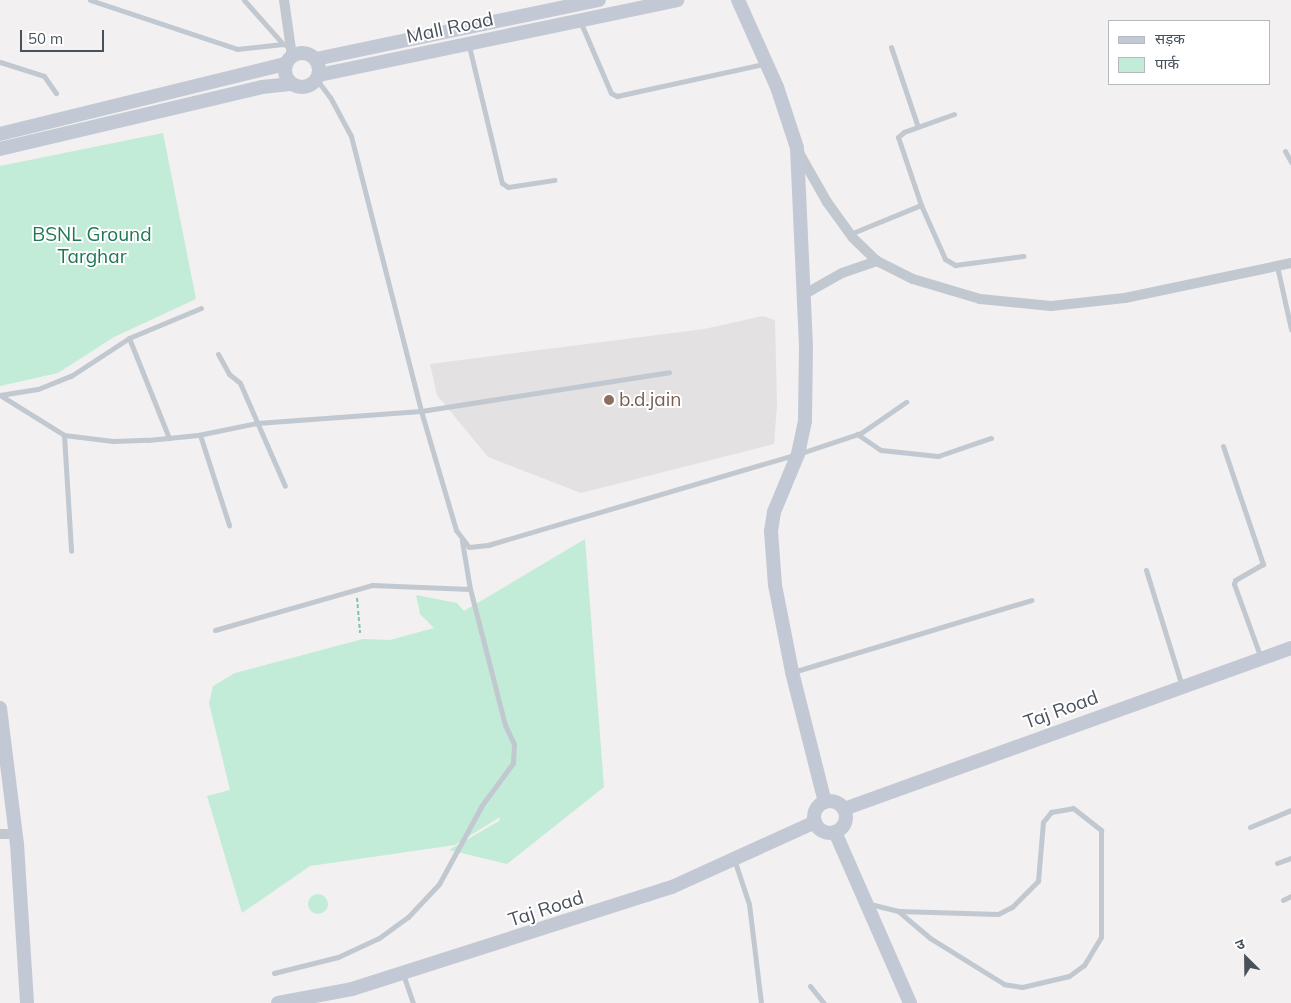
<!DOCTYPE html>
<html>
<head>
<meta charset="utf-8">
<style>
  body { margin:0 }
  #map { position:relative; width:1291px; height:1003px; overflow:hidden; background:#f2f0f0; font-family:Mulish,"Noto Sans Devanagari",sans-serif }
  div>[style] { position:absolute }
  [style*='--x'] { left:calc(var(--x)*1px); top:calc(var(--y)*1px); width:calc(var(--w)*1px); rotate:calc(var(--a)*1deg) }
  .education>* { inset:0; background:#e3e1e1 }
  .green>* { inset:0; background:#c2ecd7 }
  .round { border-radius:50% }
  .path>* { height:2px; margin-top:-1px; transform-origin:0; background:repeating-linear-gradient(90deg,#7dc7ab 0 4px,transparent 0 6.5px) }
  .lane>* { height:5px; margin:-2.5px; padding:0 2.5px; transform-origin:2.5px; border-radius:2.5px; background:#c1c8d0 }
  .street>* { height:10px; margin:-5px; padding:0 5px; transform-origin:5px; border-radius:5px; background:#c1c8d0 }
  .secondary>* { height:14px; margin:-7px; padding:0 7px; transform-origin:7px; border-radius:7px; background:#c2c9d5 }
  .secondary>.ring { margin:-7px; padding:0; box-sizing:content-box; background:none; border:14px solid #c2c9d5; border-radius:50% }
  .dots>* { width:14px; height:14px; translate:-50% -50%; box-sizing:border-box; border:2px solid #fff; border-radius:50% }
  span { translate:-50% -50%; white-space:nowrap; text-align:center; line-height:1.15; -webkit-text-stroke:4px #fff; paint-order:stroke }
  .street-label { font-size:19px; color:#49515b }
  .park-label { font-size:19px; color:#1f7756 }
  .education-label { font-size:19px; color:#785e54 }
  .left { translate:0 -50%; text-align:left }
  .legend { position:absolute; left:1108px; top:20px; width:162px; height:65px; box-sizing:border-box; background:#fff; border:1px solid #b6b9bd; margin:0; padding:6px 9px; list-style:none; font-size:15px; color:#49515b }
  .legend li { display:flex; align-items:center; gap:10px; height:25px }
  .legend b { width:25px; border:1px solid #b6b9bd }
  .north { position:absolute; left:1221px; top:933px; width:50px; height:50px; -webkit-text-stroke:4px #fff; paint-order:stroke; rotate:337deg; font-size:14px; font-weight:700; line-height:20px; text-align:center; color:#49515b }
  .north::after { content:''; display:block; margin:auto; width:18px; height:22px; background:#49515b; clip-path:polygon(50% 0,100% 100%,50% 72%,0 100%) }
  .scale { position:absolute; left:20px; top:30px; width:84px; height:22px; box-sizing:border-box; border:2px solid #49515b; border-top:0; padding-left:6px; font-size:15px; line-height:18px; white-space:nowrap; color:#49515b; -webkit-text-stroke:4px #fff; paint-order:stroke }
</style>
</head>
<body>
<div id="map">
  <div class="education">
    <i style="clip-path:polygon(763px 316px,775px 320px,777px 405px,774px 444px,581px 493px,488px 457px,437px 395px,430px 364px,704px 329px)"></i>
  </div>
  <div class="green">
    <i style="clip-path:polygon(163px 133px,196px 299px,114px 337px,58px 373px,0 386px,0 166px)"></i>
    <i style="clip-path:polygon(585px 539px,604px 787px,507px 864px,449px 850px,499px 821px,500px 817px,455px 845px,310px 866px,242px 913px,207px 796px,230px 790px,209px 703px,213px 686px,235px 673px,363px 639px,390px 640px,434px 628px,420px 614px,416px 595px,457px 603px,464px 611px)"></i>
    <i class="round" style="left:308px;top:894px;width:20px;height:20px"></i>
  </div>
  <div class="path">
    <i style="--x:357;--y:598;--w:35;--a:85"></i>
  </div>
  <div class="lane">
    <i style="--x:90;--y:0;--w:155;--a:18.4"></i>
    <i style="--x:237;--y:49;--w:46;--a:-6.2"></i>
    <i style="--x:283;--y:44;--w:9;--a:21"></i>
    <i style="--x:244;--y:0;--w:59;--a:48.4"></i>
    <i style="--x:580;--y:21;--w:78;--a:66.7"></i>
    <i style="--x:611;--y:93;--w:7;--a:27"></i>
    <i style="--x:617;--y:96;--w:150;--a:-12.3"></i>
    <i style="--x:469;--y:46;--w:141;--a:76.5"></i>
    <i style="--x:502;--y:183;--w:7;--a:34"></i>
    <i style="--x:508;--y:187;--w:47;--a:-8.7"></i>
    <i style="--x:891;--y:47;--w:84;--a:71.4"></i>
    <i style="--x:0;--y:62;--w:46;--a:17.7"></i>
    <i style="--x:44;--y:76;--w:21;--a:55"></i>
    <i style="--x:317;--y:80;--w:21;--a:53"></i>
    <i style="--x:330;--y:97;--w:44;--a:61.7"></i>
    <i style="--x:351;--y:136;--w:284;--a:75.7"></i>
    <i style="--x:421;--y:411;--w:124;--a:73.6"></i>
    <i style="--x:456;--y:530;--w:21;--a:53"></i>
    <i style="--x:469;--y:547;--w:19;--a:-6"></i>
    <i style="--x:488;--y:545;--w:323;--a:-16.4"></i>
    <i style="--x:798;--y:454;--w:66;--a:-18.4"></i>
    <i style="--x:861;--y:433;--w:55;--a:-34.6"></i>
    <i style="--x:954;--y:114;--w:53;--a:160.2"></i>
    <i style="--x:904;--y:132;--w:8;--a:140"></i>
    <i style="--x:898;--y:137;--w:72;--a:71.3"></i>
    <i style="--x:921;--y:205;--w:59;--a:66"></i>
    <i style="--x:945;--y:259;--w:12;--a:31"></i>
    <i style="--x:955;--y:265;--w:69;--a:-7.5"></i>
    <i style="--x:1285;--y:151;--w:13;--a:61"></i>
    <i style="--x:850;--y:234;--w:77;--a:-22.2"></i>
    <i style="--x:1277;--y:266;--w:65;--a:77.5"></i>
    <i style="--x:129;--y:338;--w:108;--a:68.2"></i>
    <i style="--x:218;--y:354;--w:23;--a:61"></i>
    <i style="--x:229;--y:374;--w:14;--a:39"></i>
    <i style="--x:240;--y:383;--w:112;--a:66.4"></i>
    <i style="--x:0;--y:395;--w:75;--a:32"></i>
    <i style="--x:64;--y:435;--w:49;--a:7"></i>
    <i style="--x:113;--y:441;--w:35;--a:-2"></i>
    <i style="--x:148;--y:440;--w:50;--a:-5.7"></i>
    <i style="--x:198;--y:435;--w:60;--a:-11.5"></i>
    <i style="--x:257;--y:423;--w:164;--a:-4.2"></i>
    <i style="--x:421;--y:411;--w:251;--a:-8.9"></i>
    <i style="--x:0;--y:395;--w:38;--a:-9"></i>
    <i style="--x:38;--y:389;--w:35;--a:-22"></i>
    <i style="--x:71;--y:376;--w:69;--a:-33.2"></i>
    <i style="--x:129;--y:338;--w:78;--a:-22.6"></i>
    <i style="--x:857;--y:434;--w:29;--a:34"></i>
    <i style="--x:881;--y:450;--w:57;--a:6"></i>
    <i style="--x:938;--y:456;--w:56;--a:-18.8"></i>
    <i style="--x:64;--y:435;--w:116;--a:86.5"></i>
    <i style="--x:200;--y:435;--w:95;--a:72.1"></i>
    <i style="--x:1223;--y:446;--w:125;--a:71.3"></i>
    <i style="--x:1263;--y:564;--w:32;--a:150"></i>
    <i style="--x:1235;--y:580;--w:4;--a:104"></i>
    <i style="--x:1234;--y:584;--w:79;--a:70"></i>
    <i style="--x:1146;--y:570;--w:121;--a:72.8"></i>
    <i style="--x:215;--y:630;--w:163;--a:-16"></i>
    <i style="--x:372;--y:585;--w:98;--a:2.3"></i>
    <i style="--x:793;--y:672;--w:249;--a:-16.8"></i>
    <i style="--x:1250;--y:827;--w:44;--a:-22.5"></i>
    <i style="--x:734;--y:859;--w:47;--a:71.6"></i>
    <i style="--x:749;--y:904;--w:100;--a:83.1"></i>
    <i style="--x:1277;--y:863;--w:15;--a:-20"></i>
    <i style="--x:1283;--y:900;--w:9;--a:-27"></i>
    <i style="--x:870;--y:904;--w:29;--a:14"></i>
    <i style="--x:898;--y:911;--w:100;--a:1.7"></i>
    <i style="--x:998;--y:914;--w:16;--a:-27"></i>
    <i style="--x:1012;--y:907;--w:37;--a:-45"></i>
    <i style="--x:1038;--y:881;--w:59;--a:-85.2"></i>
    <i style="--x:1043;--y:822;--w:13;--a:-51"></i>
    <i style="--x:1051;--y:812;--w:22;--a:-10"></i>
    <i style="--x:1073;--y:808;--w:36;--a:38"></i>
    <i style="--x:1101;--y:830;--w:107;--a:90"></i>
    <i style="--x:1101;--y:937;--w:33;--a:121"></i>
    <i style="--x:1084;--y:965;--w:19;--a:144"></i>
    <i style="--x:1069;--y:976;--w:48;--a:166.8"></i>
    <i style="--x:1022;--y:987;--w:18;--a:-171"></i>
    <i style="--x:1004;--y:984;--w:87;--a:-148.1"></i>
    <i style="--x:930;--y:938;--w:42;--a:-139.8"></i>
    <i style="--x:274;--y:973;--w:66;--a:-14"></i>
    <i style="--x:338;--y:957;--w:45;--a:-24.9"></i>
    <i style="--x:379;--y:938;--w:36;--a:-36"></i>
    <i style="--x:408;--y:917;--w:45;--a:-46.8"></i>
    <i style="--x:439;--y:884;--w:90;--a:-61.4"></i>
    <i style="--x:482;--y:805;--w:52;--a:-53.6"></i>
    <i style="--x:513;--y:763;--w:19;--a:-87"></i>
    <i style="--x:514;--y:744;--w:21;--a:-115"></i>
    <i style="--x:505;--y:725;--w:140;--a:-104.4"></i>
    <i style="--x:470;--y:589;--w:49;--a:-99.5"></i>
    <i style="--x:403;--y:974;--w:31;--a:71"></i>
    <i style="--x:810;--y:986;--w:22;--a:51"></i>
  </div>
  <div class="street">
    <i style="--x:284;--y:0;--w:57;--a:81.9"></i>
    <i style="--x:798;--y:151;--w:59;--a:60.4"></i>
    <i style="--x:827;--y:202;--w:44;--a:54.2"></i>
    <i style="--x:853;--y:238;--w:33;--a:44"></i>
    <i style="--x:877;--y:261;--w:40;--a:26.6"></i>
    <i style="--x:913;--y:279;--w:70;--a:16.6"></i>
    <i style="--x:980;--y:299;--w:71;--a:5.6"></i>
    <i style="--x:1051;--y:306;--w:74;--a:-6.2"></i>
    <i style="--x:1125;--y:298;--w:170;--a:-11.9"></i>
    <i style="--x:803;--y:295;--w:45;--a:-29.4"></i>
    <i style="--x:842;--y:273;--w:37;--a:-19"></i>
    <i style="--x:0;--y:834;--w:16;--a:0"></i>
  </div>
  <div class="secondary">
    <i style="--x:738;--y:0;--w:95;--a:65.9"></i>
    <i style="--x:777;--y:87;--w:64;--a:71.8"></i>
    <i style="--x:797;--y:148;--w:199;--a:87.4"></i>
    <i style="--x:806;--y:347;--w:74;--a:90.8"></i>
    <i style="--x:805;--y:421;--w:34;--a:102"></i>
    <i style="--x:798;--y:454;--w:63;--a:112.5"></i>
    <i style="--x:774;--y:512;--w:19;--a:99"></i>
    <i style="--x:771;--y:531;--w:54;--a:85.8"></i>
    <i style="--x:775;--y:585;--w:89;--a:78.9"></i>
    <i style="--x:792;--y:672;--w:134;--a:75.8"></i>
    <i class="ring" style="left:285px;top:53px;width:20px;height:20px"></i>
    <i style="--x:316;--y:59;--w:289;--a:-11.8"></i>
    <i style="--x:319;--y:75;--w:366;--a:-11.8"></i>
    <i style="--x:0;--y:134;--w:294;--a:-13.8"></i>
    <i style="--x:0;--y:149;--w:269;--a:-13.3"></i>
    <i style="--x:262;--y:87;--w:30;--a:-6"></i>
    <i style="--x:0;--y:708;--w:137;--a:82.9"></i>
    <i style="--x:17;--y:844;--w:159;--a:86.4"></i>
    <i class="ring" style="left:814px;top:801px;width:18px;height:18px"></i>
    <i style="--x:844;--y:809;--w:475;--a:-19.8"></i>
    <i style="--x:835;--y:832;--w:187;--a:66.3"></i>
    <i style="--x:278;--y:1003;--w:75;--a:-10.7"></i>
    <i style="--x:352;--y:989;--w:336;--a:-17.7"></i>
    <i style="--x:672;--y:887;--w:157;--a:-24.4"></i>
  </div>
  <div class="dots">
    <i style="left:609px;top:400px;background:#8d6e63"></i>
  </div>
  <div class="street-label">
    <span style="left:450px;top:28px;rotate:-12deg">Mall Road</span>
    <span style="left:1061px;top:710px;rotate:-20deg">Taj Road</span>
    <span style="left:546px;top:909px;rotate:-18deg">Taj Road</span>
  </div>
  <div class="park-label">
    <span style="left:92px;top:246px">BSNL Ground<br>Targhar</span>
  </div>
  <div class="education-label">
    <span class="left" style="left:619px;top:400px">b.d.jain</span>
  </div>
  <ul class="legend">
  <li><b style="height:6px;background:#c2c9d5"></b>सड़क</li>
  <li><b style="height:14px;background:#c2ecd7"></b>पार्क</li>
  </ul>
  <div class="north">उ</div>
  <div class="scale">50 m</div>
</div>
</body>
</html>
